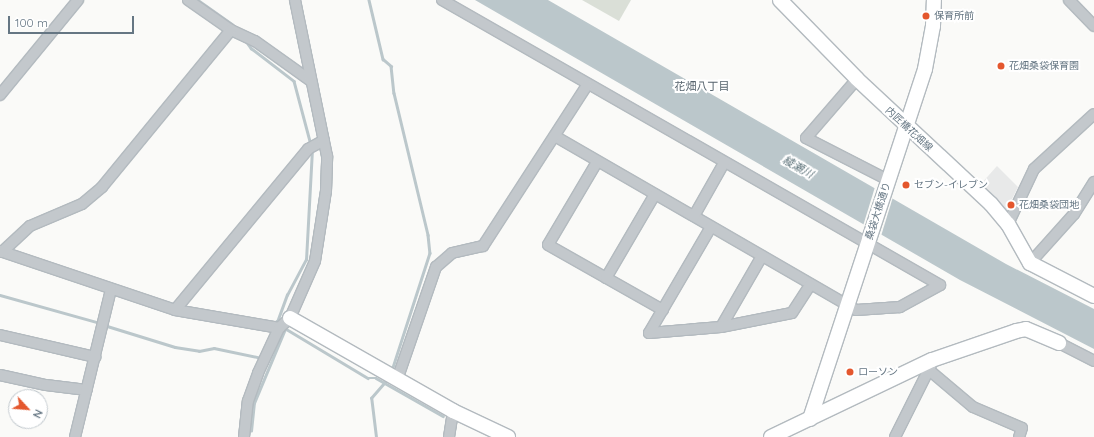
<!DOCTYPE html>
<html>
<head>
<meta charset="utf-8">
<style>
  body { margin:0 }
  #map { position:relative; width:1094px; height:437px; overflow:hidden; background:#fafaf8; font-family:Quicksand,"Noto Sans JP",sans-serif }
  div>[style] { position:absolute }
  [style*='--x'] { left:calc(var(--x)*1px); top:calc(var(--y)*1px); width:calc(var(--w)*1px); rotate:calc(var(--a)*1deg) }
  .built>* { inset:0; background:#e8e9e9 }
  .green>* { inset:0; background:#dadfd7 }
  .water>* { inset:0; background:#bbc7cb }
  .pier>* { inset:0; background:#fafaf8 }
  .stream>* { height:2.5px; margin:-1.25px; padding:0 1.25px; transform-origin:1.25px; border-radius:1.25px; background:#bbc7cb }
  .roads { filter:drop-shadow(1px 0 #b3babf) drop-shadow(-1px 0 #b3babf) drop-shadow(0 1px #b3babf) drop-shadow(0 -1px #b3babf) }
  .street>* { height:10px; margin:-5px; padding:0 5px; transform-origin:5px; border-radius:5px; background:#c3c8cc }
  .secondary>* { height:14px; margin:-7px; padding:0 7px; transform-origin:7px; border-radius:7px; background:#fff }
  .dots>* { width:11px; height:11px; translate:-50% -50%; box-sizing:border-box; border:2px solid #fff; border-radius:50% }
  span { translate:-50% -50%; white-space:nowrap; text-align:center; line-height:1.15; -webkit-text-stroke:4px #fff; paint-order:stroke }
  .poi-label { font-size:10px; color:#657683 }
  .left { translate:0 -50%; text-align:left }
  .street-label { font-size:10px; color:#657683 }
  .neighbourhood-label { font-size:11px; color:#57646e }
  .water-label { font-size:11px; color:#60757c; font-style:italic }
  .north { position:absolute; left:8px; top:389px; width:40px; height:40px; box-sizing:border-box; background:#fff; border:1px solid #c1c8cd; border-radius:50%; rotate:116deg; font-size:11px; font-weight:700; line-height:16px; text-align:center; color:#657683 }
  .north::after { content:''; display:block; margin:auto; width:14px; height:18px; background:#e4572e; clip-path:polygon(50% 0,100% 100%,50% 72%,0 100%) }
  .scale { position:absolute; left:8px; top:16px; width:126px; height:18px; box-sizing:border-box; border:2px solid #657683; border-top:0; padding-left:5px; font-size:12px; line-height:14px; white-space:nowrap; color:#657683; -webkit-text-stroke:3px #fff; paint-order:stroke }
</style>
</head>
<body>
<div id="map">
  <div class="built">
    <i style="clip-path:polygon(997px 166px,1018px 187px,1006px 211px,980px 185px)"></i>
  </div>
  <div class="green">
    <i style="clip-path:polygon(582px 0,631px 0,619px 21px)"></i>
  </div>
  <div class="water">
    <i style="clip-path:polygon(475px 0,548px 0,1006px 264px,1094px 309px,1094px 349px,960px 280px)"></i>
  </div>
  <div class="pier">
    <i style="clip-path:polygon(875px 187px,893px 197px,881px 236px,863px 226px)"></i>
  </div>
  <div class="stream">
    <i style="--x:198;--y:0;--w:42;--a:35.2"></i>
    <i style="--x:369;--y:0;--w:61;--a:76.7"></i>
    <i style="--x:383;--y:59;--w:11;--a:41"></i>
    <i style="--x:391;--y:66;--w:27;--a:84"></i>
    <i style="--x:394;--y:93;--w:146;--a:76.5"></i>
    <i style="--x:428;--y:235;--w:18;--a:84"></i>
    <i style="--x:430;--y:253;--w:124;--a:107.9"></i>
    <i style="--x:246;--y:41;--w:9;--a:54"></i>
    <i style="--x:251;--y:48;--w:54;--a:37.5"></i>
    <i style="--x:294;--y:81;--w:66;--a:75.1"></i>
    <i style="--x:0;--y:295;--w:104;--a:15.6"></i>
    <i style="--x:280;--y:324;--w:4;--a:-146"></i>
    <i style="--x:277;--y:322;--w:29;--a:-70"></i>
    <i style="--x:287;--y:295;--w:40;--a:-62"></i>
    <i style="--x:306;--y:260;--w:110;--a:-86.9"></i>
    <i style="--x:104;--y:325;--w:74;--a:17.2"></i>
    <i style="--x:175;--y:347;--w:24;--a:9"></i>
    <i style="--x:199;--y:351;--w:15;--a:-11"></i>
    <i style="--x:214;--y:348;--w:49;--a:11.8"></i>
    <i style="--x:283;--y:327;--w:99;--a:31"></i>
    <i style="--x:368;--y:378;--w:8;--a:0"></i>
    <i style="--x:376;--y:378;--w:77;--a:29.6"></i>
    <i style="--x:251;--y:431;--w:28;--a:-84"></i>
    <i style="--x:254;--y:403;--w:80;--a:-67.3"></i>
    <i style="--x:376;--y:437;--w:39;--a:-97"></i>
    <i style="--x:371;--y:398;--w:21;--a:-49"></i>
  </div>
  <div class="roads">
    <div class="street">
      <i style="--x:188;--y:0;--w:52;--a:34.9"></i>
      <i style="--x:231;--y:30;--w:26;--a:25"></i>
      <i style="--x:255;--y:41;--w:69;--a:35.5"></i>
      <i style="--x:442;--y:0;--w:574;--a:29.78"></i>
      <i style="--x:940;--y:285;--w:46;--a:151.2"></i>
      <i style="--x:900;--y:307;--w:44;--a:176.1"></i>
      <i style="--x:856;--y:310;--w:348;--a:-150"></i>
      <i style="--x:1069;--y:0;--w:36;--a:46"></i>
      <i style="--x:857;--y:79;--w:78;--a:130.8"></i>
      <i style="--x:806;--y:138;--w:92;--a:27.1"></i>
      <i style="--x:0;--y:95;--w:123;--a:-50.6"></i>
      <i style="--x:597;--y:162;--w:96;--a:120.6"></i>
      <i style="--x:548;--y:245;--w:132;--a:29.5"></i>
      <i style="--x:694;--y:216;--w:61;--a:-60.5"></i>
      <i style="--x:1008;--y:224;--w:61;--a:-64.7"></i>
      <i style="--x:1034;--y:169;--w:81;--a:-42.5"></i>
      <i style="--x:0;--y:251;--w:185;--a:18.6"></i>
      <i style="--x:175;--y:310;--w:106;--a:9.8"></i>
      <i style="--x:2;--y:252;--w:38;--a:-43"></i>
      <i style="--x:30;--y:226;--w:56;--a:-22.9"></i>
      <i style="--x:82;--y:204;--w:26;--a:-40"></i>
      <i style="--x:102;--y:187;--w:203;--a:-50.6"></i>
      <i style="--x:1030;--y:263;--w:66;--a:-48.1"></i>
      <i style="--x:1074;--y:214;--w:38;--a:-58"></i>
      <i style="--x:606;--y:278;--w:97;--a:-59.7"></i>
      <i style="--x:175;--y:310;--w:209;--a:-50.4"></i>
      <i style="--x:308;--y:149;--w:18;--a:-29"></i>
      <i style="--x:721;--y:327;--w:82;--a:-60"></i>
      <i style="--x:649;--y:333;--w:72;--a:-4.8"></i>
      <i style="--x:721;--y:327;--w:72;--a:-11.2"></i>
      <i style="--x:792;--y:313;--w:33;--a:-57"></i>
      <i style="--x:649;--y:333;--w:123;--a:-59.7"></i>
      <i style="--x:0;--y:335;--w:98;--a:13"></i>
      <i style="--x:1059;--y:343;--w:39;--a:27"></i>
      <i style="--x:929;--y:370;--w:57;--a:40.1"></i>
      <i style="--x:973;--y:407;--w:53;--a:23.2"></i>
      <i style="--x:1022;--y:428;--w:9;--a:108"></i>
      <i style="--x:0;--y:375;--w:47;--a:12.3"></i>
      <i style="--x:46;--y:385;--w:41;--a:7"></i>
      <i style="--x:397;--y:380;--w:120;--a:-71"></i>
      <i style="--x:436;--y:267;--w:21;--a:-41"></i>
      <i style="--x:452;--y:253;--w:32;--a:-13"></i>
      <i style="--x:483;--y:246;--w:192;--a:-57.1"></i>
      <i style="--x:75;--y:437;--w:152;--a:-76.3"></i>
      <i style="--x:244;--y:437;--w:36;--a:-84"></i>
      <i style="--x:248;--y:401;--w:30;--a:-70"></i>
      <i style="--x:258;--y:373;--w:50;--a:-65"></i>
      <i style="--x:279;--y:328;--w:15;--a:-42"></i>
      <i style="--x:290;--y:318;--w:62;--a:-66.3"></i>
      <i style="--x:315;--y:261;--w:71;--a:-81.1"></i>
      <i style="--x:326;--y:191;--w:35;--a:-88"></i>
      <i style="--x:327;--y:156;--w:159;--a:-101.6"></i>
      <i style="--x:449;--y:437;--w:26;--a:-81"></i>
      <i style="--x:895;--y:437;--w:80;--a:-63.4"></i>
    </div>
    <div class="secondary">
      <i style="--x:780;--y:0;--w:110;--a:45.7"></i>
      <i style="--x:857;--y:79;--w:183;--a:43"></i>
      <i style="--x:991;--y:204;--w:26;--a:50"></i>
      <i style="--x:1008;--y:224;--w:45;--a:60.6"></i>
      <i style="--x:1030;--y:263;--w:72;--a:27.3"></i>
      <i style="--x:290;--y:318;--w:188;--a:29.7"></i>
      <i style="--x:453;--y:411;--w:61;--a:25.3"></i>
      <i style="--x:810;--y:419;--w:368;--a:-71.8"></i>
      <i style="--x:925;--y:69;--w:44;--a:-79.5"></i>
      <i style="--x:933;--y:26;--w:26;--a:-88"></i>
      <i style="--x:771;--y:437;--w:178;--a:-25.6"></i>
      <i style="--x:932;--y:360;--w:89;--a:-19"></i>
      <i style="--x:1016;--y:331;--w:10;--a:-11"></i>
      <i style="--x:1026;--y:329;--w:36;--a:23"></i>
    </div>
  </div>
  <div class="dots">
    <i style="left:926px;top:16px;background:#e4572e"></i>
    <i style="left:1001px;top:66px;background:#e4572e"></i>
    <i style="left:906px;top:185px;background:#e4572e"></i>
    <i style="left:1011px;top:205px;background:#e4572e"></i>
    <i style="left:850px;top:372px;background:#e4572e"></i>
  </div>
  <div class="poi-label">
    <span class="left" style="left:934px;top:16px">保育所前</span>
    <span class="left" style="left:1009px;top:66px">花畑桑袋保育園</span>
    <span class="left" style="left:914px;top:185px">セブン-イレブン</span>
    <span class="left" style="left:1019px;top:205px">花畑桑袋団地</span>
    <span class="left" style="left:858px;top:372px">ローソン</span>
  </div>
  <div class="street-label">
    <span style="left:909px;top:129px;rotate:43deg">内匠橋花畑線</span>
    <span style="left:878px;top:211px;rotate:-72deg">桑袋大橋通り</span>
  </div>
  <div class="neighbourhood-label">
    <span style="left:702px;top:86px">花畑八丁目</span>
  </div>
  <div class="water-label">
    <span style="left:798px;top:167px;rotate:30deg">綾瀬川</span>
  </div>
  <div class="north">N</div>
  <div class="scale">100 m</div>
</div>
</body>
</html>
